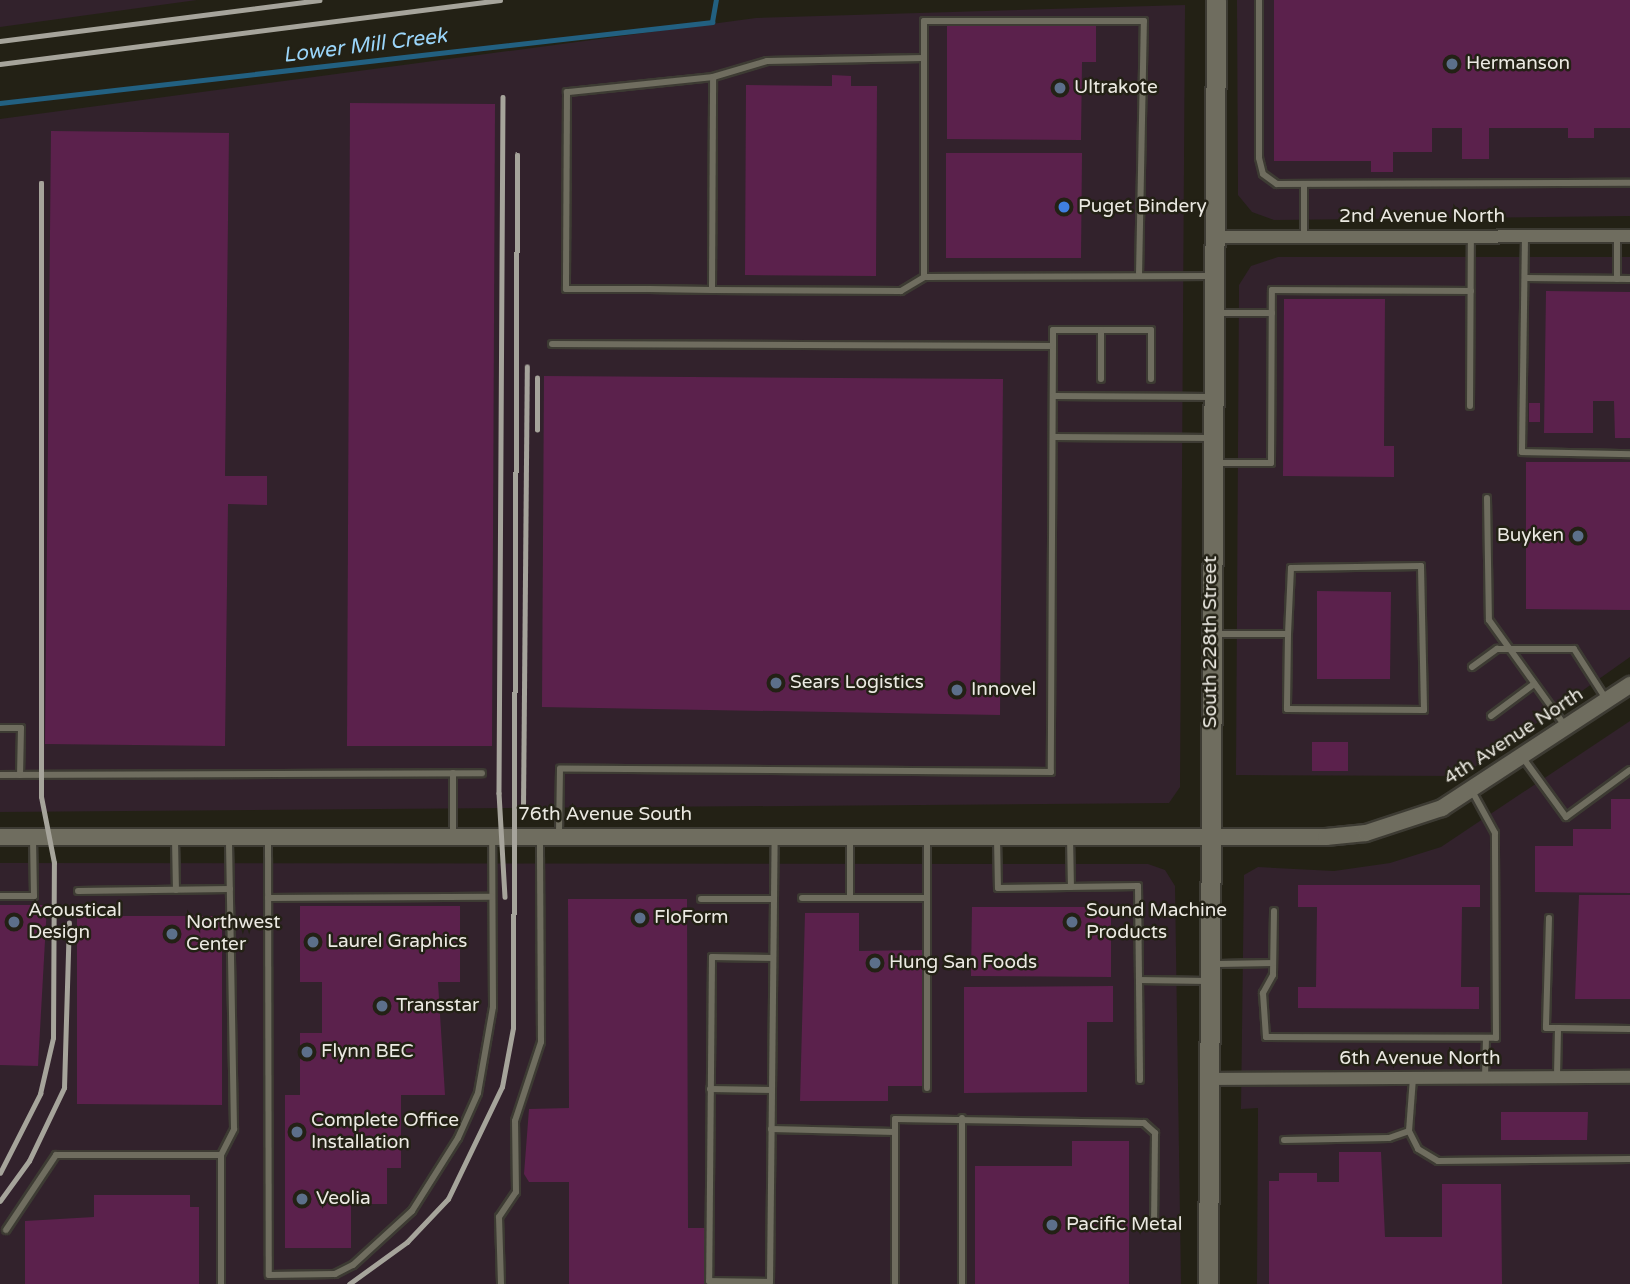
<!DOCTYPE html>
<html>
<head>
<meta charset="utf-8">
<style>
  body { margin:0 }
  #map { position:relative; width:1630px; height:1284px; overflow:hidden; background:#232115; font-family:"Varela Round",sans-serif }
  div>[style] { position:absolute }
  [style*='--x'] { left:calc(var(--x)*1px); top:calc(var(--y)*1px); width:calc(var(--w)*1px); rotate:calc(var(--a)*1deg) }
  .industrial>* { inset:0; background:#32222c }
  .stream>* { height:4.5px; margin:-2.25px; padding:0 2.25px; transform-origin:2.25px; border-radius:2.25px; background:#226081 }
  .building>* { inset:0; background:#5b214c }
  .roads { filter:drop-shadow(2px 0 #3d3b33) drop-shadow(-2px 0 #3d3b33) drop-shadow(0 2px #3d3b33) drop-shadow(0 -2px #3d3b33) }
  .service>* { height:6px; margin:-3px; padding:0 3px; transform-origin:3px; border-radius:3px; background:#6f6d5f }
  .minor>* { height:12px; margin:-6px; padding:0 6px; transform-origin:6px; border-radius:6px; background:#6f6d5f }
  .tertiary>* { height:16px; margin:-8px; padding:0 8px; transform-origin:8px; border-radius:8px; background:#6f6d5f }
  .secondary>* { height:19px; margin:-9.5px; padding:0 9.5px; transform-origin:9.5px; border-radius:9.5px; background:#6f6d5f }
  .rail>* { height:4.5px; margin:-2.25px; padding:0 2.25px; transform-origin:2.25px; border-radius:2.25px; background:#a6a49b }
  .dots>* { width:19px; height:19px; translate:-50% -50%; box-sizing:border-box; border:4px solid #232115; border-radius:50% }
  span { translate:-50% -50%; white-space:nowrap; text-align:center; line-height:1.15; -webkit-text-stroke:5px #232115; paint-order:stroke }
  .poi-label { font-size:19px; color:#ebe9e2 }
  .left { translate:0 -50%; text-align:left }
  .right { translate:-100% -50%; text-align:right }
  .street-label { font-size:19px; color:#ebe9e2 }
  .water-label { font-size:21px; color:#9ad5fa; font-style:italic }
</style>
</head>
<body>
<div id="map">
  <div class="industrial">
    <i style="clip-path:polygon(0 0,197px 0,0 27px)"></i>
    <i style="clip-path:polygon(1237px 0,1630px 0,1630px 216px,1274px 220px,1252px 212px,1238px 195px)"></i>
    <i style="clip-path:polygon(1185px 5px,1180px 787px,1169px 803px,0 812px,0 119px,756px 18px)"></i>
    <i style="clip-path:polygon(1278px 257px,1630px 257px,1630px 657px,1462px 776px,1236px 775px,1239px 285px,1251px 266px)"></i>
    <i style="clip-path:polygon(1630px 721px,1630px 1284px,1257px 1284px,1258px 1108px,1241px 1109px,1244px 875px,1258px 867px,1334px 871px,1390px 863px,1441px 847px)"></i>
    <i style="clip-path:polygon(0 863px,1148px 864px,1165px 870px,1175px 886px,1181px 1284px,0 1284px)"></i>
  </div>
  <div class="stream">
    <i style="--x:0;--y:103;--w:717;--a:-6.49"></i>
    <i style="--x:712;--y:22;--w:22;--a:-80"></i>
  </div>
  <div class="building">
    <i style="clip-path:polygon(1274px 0,1630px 0,1630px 128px,1594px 128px,1594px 138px,1568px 138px,1568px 128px,1489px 128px,1489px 159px,1462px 159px,1462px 128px,1432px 128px,1432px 152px,1393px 152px,1393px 172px,1371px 172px,1371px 161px,1274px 161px)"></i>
    <i style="clip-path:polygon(947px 25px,1096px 25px,1096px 62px,1082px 62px,1081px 140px,947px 139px)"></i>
    <i style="clip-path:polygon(832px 75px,851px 76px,851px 86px,877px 86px,876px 276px,745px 275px,746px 85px,832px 86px)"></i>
    <i style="clip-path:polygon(350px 103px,495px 104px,492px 746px,347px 746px)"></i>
    <i style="clip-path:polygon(51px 131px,229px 133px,225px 476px,267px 476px,267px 505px,228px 504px,225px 746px,45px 744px)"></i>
    <i style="clip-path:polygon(946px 153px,1082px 153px,1081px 258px,946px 258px)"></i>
    <i style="clip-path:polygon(1546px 291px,1630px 292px,1630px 438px,1615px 438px,1614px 401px,1593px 401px,1593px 433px,1544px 433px)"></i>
    <i style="clip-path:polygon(1284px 299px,1385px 299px,1384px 446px,1394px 446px,1394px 477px,1283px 476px)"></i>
    <i style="clip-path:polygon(544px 376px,1003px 379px,1000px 715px,542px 707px)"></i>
    <i style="clip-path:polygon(1529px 403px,1540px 403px,1540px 422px,1529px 422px)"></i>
    <i style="clip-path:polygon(1526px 462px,1630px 462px,1630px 610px,1526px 609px)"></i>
    <i style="clip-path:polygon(1317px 591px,1391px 592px,1390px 679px,1317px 679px)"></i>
    <i style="clip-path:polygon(1312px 742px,1348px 742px,1348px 771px,1312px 771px)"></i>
    <i style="clip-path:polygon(1611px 799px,1630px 799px,1630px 893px,1535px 892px,1535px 846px,1573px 846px,1573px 829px,1611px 829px)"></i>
    <i style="clip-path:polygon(1298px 885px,1480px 885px,1480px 907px,1462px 907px,1461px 987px,1479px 987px,1479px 1009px,1298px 1008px,1298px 987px,1316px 987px,1317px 907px,1298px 907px)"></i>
    <i style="clip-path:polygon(1579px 895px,1630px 895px,1630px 999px,1575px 999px)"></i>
    <i style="clip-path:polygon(568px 899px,687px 899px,688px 1228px,706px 1228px,706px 1284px,569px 1284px,569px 1182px,529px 1182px,524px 1174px,529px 1109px,569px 1108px)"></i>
    <i style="clip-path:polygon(0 905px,47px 905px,38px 1066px,0 1065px)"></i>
    <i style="clip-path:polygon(300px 906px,460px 906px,460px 982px,438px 982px,445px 1095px,401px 1095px,401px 1168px,387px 1168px,387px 1204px,351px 1204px,351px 1248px,285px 1248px,285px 1095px,300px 1095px,300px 1033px,322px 1033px,322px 982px,300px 982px)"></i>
    <i style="clip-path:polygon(972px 907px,1111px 907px,1111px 977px,971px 976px)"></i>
    <i style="clip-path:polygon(805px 913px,859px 913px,859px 951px,923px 950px,924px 1086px,888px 1086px,888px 1101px,800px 1101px)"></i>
    <i style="clip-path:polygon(77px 916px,222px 916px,222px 1105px,77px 1104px)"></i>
    <i style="clip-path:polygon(1113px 986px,1113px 1022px,1087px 1022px,1087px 1092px,964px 1093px,964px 987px)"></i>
    <i style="clip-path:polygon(1501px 1112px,1588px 1112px,1587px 1140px,1501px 1140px)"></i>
    <i style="clip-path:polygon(1072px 1141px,1129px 1141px,1129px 1284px,975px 1284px,975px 1166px,1072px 1166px)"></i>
    <i style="clip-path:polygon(1339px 1152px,1381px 1152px,1385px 1237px,1442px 1237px,1442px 1184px,1501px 1184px,1502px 1284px,1269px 1284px,1269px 1181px,1279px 1181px,1279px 1173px,1317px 1173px,1317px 1182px,1339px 1182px)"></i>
    <i style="clip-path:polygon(94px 1195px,190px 1195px,190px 1207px,199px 1207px,199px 1284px,25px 1284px,25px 1221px,94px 1217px)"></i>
  </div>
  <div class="roads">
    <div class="service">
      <i style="--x:1259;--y:0;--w:158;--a:90"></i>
      <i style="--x:1259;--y:158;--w:16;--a:76"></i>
      <i style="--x:1263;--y:174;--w:17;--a:36"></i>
      <i style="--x:1277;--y:184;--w:353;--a:-0.2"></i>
      <i style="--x:713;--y:77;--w:56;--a:-16.5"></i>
      <i style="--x:767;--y:61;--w:157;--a:-1.1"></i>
      <i style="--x:1304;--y:186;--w:51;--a:90"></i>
      <i style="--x:1525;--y:236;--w:216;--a:90.8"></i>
      <i style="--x:1522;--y:452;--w:108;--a:1.1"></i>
      <i style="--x:1139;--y:276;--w:255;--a:-88.9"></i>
      <i style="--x:1144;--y:21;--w:220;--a:180"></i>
      <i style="--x:924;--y:21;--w:256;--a:90"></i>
      <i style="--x:924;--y:277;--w:288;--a:-0.2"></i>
      <i style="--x:1525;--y:278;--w:105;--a:0.5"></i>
      <i style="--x:1617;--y:279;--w:43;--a:-90"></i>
      <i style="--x:712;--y:290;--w:213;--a:-89.7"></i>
      <i style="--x:713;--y:77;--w:147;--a:174.1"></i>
      <i style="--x:567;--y:92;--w:197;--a:90.3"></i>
      <i style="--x:566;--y:289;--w:83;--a:0"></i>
      <i style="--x:649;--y:289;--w:63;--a:0.9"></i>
      <i style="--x:712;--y:290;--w:189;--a:0.3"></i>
      <i style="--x:901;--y:291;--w:27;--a:-31"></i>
      <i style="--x:1218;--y:313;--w:54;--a:0"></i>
      <i style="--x:552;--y:344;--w:501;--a:0.23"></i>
      <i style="--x:1053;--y:346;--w:426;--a:90.3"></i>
      <i style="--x:1051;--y:772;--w:491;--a:-179.6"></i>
      <i style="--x:560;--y:769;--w:67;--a:90.9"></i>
      <i style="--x:1053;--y:346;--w:16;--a:-90"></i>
      <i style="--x:1053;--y:330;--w:98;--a:0"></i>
      <i style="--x:1151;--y:330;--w:49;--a:90"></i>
      <i style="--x:1101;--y:379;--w:49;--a:-90"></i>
      <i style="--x:1053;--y:396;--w:158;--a:0.4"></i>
      <i style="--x:1470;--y:406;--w:170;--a:-89.7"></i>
      <i style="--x:1053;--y:437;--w:159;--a:0.4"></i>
      <i style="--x:1215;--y:463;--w:56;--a:0"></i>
      <i style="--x:1271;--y:463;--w:173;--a:-89.7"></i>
      <i style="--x:1272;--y:290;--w:199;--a:0.3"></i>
      <i style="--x:1487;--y:498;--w:122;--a:89.1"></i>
      <i style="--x:1489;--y:620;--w:132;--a:54.3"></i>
      <i style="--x:1213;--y:634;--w:75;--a:0"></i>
      <i style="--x:1288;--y:634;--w:75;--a:90.8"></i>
      <i style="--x:1287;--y:709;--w:137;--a:0.4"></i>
      <i style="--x:1424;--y:710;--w:144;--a:-91.2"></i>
      <i style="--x:1421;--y:566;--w:130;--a:179.1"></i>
      <i style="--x:1291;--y:568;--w:66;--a:92.6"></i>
      <i style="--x:1472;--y:667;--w:31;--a:-36"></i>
      <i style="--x:1497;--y:649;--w:77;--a:0"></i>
      <i style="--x:1574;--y:649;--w:59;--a:57.4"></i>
      <i style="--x:1491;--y:716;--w:54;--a:-36.7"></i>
      <i style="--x:0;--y:728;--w:21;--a:0"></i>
      <i style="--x:21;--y:728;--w:47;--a:91.2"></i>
      <i style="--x:1523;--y:758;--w:73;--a:53.9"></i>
      <i style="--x:1566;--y:817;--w:79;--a:-36.3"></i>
      <i style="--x:453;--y:773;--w:61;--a:90"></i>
      <i style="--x:0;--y:775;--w:482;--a:-0.2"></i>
      <i style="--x:850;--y:837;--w:61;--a:90"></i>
      <i style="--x:1070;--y:837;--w:50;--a:88.9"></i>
      <i style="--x:268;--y:838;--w:437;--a:89.9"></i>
      <i style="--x:269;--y:1275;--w:66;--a:-0.9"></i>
      <i style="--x:335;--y:1274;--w:20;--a:-27"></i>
      <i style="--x:353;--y:1265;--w:80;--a:-42.5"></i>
      <i style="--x:412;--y:1211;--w:86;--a:-57.8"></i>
      <i style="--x:458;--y:1138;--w:49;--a:-66"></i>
      <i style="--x:478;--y:1093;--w:87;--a:-80.1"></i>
      <i style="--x:493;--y:1007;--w:168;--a:-90.3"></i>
      <i style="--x:997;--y:838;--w:50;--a:88.9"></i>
      <i style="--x:998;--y:888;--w:140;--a:-0.8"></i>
      <i style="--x:1138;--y:886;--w:194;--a:89.4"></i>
      <i style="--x:175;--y:839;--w:51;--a:88.9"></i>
      <i style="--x:78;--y:891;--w:152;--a:-0.8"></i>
      <i style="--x:0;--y:896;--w:34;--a:0"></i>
      <i style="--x:34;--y:896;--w:59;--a:-91"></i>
      <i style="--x:268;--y:898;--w:224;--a:-0.3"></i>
      <i style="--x:802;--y:898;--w:125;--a:0"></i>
      <i style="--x:701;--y:899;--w:73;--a:0"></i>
      <i style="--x:1274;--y:911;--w:64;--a:90.9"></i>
      <i style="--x:1273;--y:975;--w:21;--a:119"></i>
      <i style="--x:1263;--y:993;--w:44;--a:86.1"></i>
      <i style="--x:1266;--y:1037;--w:230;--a:0.2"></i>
      <i style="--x:1496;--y:1038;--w:205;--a:-90.3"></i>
      <i style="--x:1495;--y:833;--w:48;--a:-118.7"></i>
      <i style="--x:1549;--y:918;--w:110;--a:91.6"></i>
      <i style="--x:1546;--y:1028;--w:12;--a:0"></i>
      <i style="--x:773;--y:958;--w:61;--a:-179.1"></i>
      <i style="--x:712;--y:957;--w:324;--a:90.5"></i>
      <i style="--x:709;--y:1281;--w:61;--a:0.9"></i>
      <i style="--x:770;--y:1282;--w:444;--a:-89.4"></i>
      <i style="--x:1212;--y:964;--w:61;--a:-0.9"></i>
      <i style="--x:1139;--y:980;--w:68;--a:0.8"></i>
      <i style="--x:1557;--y:1076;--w:48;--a:-88.8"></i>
      <i style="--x:1558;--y:1028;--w:72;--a:0.8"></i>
      <i style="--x:1485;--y:1078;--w:40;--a:-88.6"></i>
      <i style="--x:927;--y:1088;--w:250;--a:-90"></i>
      <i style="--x:710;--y:1089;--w:62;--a:0.9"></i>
      <i style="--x:962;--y:1118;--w:166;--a:90"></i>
      <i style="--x:771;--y:1129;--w:124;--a:1.4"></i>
      <i style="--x:1409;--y:1131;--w:20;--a:63"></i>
      <i style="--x:1418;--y:1149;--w:23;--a:31"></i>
      <i style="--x:1438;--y:1161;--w:192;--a:-0.6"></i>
      <i style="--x:1284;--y:1140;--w:105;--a:-1.1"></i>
      <i style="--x:1389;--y:1138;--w:21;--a:-19"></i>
      <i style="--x:1409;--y:1131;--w:53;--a:-85.7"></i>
      <i style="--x:221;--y:1155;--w:29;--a:-63"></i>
      <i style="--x:234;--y:1129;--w:291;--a:-91"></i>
      <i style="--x:6;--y:1230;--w:90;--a:-56.3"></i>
      <i style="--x:56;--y:1155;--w:165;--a:0"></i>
      <i style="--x:221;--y:1155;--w:129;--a:90"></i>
      <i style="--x:501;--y:1284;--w:67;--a:-91.7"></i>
      <i style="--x:499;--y:1217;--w:30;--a:-56"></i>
      <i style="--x:516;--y:1192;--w:71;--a:-90.8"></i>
      <i style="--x:515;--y:1121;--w:83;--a:-71.8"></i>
      <i style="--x:541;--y:1042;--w:204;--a:-90.3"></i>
      <i style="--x:895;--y:1284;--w:165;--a:-90"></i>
      <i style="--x:895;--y:1119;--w:249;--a:0.9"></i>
      <i style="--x:1144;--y:1123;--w:15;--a:42"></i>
      <i style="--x:1155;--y:1133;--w:94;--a:90.6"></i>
    </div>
    <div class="minor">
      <i style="--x:1215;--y:237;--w:415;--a:-0.1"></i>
      <i style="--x:1209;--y:1079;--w:421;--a:-0.3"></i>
    </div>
    <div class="tertiary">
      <i style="--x:0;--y:837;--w:1326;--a:0"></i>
      <i style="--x:1326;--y:837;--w:40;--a:-5.7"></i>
      <i style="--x:1366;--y:833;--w:80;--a:-18.2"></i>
      <i style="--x:1442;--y:808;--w:225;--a:-33.2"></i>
    </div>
    <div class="secondary">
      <i style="--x:1208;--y:1284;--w:1284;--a:-89.64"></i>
    </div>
  </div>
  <div class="rail">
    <i style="--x:0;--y:41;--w:322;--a:-7.3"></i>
    <i style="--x:0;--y:64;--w:504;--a:-7.29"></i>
    <i style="--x:503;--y:97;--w:696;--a:90.33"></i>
    <i style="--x:499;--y:793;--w:104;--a:86.7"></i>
    <i style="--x:537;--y:430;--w:52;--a:-90"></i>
    <i style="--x:523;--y:806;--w:439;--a:-89.5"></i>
    <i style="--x:0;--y:1173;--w:89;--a:-63.1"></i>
    <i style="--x:40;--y:1094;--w:57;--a:-76.9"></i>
    <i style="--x:53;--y:1038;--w:175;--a:-89.7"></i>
    <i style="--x:54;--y:863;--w:67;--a:-101.1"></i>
    <i style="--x:41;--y:797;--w:614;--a:-90"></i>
    <i style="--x:0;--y:1201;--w:49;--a:-54.1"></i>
    <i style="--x:29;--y:1161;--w:81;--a:-64.4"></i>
    <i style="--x:64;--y:1088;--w:165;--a:-88.3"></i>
    <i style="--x:349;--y:1284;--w:72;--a:-35.9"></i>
    <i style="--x:407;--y:1242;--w:59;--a:-46.4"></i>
    <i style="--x:448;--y:1199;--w:124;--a:-64.3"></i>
    <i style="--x:502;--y:1087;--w:60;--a:-79.4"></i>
    <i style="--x:513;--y:1028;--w:873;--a:-89.74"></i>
  </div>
  <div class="dots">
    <i style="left:1452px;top:64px;background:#5c6f8a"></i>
    <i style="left:1060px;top:88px;background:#5c6f8a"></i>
    <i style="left:1064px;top:207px;background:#3f7fe0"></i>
    <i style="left:1578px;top:536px;background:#5c6f8a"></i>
    <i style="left:776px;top:683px;background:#5c6f8a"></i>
    <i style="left:957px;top:690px;background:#5c6f8a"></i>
    <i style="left:640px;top:918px;background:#5c6f8a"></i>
    <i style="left:14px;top:922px;background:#5c6f8a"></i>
    <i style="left:1072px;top:922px;background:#5c6f8a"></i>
    <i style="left:172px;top:934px;background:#5c6f8a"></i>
    <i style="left:313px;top:942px;background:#5c6f8a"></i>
    <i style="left:875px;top:963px;background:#5c6f8a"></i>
    <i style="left:382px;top:1006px;background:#5c6f8a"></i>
    <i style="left:307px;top:1052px;background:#5c6f8a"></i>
    <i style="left:297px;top:1132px;background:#5c6f8a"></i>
    <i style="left:302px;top:1199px;background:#5c6f8a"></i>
    <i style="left:1052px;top:1225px;background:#5c6f8a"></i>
  </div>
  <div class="poi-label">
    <span class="left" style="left:1466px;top:64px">Hermanson</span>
    <span class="left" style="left:1074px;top:88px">Ultrakote</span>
    <span class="left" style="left:1078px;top:207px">Puget Bindery</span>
    <span class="right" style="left:1564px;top:536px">Buyken</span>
    <span class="left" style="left:790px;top:683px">Sears Logistics</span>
    <span class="left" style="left:971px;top:690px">Innovel</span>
    <span class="left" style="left:28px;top:922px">Acoustical<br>Design</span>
    <span class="left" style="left:1086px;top:922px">Sound Machine<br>Products</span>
    <span class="left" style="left:654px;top:918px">FloForm</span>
    <span class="left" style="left:186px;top:934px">Northwest<br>Center</span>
    <span class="left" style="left:327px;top:942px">Laurel Graphics</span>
    <span class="left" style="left:889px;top:963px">Hung San Foods</span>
    <span class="left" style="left:396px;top:1006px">Transstar</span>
    <span class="left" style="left:321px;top:1052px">Flynn BEC</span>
    <span class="left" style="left:311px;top:1132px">Complete Office<br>Installation</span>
    <span class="left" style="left:316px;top:1199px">Veolia</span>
    <span class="left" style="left:1066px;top:1225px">Pacific Metal</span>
  </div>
  <div class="street-label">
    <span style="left:1422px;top:217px">2nd Avenue North</span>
    <span style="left:1211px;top:642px;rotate:-90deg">South 228th Street</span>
    <span style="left:1514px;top:737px;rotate:-33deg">4th Avenue North</span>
    <span style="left:605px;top:815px">76th Avenue South</span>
    <span style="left:1420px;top:1059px">6th Avenue North</span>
  </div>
  <div class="water-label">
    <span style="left:365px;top:46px;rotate:-7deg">Lower Mill Creek</span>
  </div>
</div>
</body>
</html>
